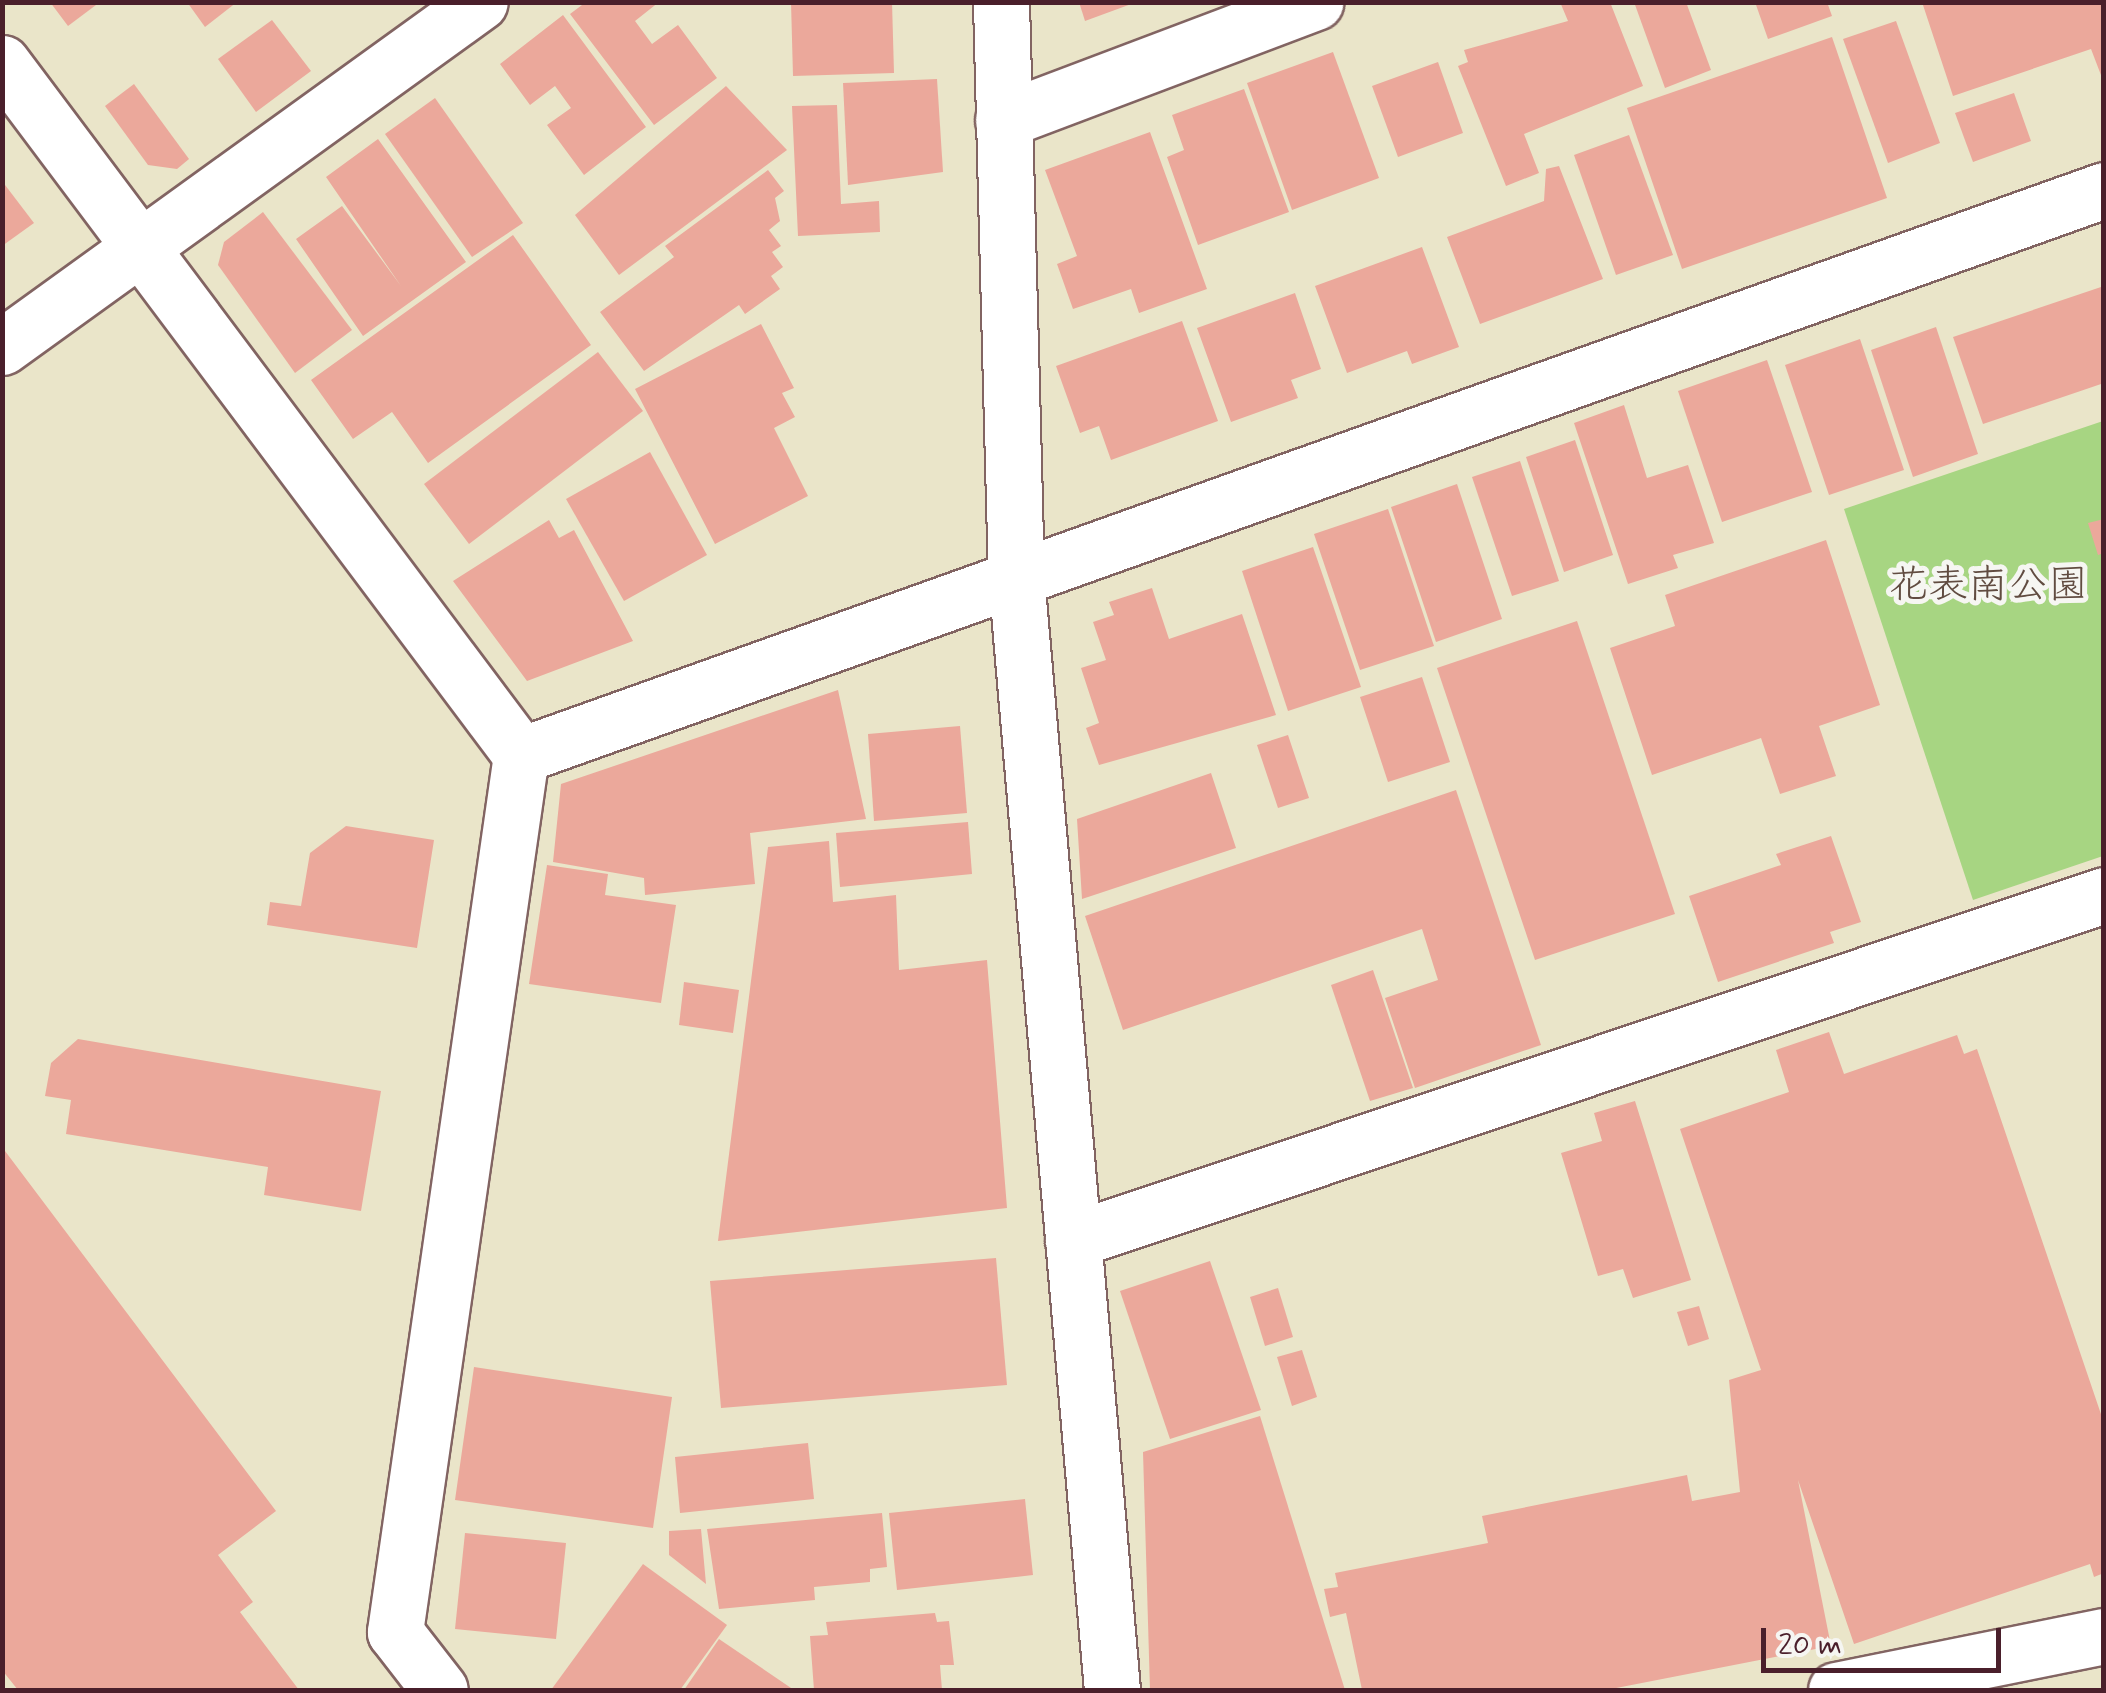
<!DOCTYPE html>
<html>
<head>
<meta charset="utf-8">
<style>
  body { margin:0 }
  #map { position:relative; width:2106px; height:1693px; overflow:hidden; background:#eae5c9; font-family:Mynerve,"Klee One",sans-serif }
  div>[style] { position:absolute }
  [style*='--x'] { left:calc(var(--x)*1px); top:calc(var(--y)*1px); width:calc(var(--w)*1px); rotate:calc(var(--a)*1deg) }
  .green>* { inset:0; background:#a7d582 }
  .building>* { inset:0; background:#eba89b }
  .roads { filter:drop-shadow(2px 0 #826462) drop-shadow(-2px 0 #826462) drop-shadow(0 2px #826462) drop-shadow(0 -2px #826462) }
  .minor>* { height:55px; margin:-27.5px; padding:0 27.5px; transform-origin:27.5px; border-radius:27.5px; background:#fff }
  span { translate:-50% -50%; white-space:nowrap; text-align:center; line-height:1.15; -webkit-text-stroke:10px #f6f6f2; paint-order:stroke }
  .park-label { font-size:40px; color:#614c41 }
  .frame { position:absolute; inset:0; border:5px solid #4a1f2b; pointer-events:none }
  .scale { position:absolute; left:1761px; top:1628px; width:240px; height:45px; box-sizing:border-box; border:5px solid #4a1f2b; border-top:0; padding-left:12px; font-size:30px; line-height:35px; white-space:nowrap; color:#4a1f2b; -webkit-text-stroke:8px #f6f6f2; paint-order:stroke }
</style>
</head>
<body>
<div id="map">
  <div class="green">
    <i style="clip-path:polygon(2103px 421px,2103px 856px,1973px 900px,1844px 509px)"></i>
  </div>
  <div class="building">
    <i style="clip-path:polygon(50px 2px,100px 2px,68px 26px)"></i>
    <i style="clip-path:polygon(187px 2px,237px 2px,205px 27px)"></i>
    <i style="clip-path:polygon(586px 2px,659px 2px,635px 21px,652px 44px,678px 25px,717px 78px,654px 125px,570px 14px)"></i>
    <i style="clip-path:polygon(791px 2px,892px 2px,894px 73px,793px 76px)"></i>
    <i style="clip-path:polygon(1079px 2px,1134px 2px,1134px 3px,1085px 21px)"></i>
    <i style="clip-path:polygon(1560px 2px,1610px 2px,1643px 86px,1524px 134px,1539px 173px,1506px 186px,1458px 66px,1468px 62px,1464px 50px,1568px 21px)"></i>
    <i style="clip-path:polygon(1634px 2px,1686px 2px,1711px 70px,1665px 88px)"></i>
    <i style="clip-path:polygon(1755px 2px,1827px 2px,1832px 16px,1768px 39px)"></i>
    <i style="clip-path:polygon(1922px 2px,2104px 2px,2104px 83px,2091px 49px,1953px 96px)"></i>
    <i style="clip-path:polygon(563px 15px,646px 127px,584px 175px,547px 125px,571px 108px,555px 86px,530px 105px,500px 64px)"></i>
    <i style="clip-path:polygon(272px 20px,311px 71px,256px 112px,218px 59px)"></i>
    <i style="clip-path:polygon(1896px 21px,1940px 143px,1888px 163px,1843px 39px)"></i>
    <i style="clip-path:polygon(1832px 37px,1887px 198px,1682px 269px,1627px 108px)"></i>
    <i style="clip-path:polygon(1333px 52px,1379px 178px,1292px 210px,1247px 83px)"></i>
    <i style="clip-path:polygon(1438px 62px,1463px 133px,1398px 157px,1372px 86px)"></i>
    <i style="clip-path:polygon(937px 79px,943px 172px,848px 185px,843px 83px)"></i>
    <i style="clip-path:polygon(134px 84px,189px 159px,177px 169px,148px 165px,105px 106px)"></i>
    <i style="clip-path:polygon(726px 86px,787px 150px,619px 275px,575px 215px)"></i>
    <i style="clip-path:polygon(1244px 89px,1289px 212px,1198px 245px,1167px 157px,1184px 150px,1172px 115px)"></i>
    <i style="clip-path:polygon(2014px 93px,2031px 141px,1973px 162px,1955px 113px)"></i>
    <i style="clip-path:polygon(435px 98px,523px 223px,472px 257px,385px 134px)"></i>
    <i style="clip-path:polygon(837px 105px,841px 204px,879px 201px,880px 232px,798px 236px,792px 106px)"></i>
    <i style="clip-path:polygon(1150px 132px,1207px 289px,1139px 313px,1131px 289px,1073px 309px,1057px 264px,1077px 256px,1045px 170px)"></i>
    <i style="clip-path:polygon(1629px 135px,1673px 255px,1616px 275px,1574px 155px)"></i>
    <i style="clip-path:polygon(378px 139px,466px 262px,363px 336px,296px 239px,342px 206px,401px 286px,326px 177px)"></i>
    <i style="clip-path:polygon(1559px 166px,1603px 279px,1480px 324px,1447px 237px,1544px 201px,1546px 169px)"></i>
    <i style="clip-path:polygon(768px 170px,784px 191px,775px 198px,780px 221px,769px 230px,781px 246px,772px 252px,783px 267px,771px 276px,780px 289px,745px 314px,739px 305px,644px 371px,600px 312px,674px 257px,665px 246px)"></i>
    <i style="clip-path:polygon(2px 181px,34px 223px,2px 246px)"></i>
    <i style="clip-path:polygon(263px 212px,352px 330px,295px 373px,218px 265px,224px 242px)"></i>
    <i style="clip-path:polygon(513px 235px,591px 345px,428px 463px,392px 412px,353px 439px,311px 380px)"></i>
    <i style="clip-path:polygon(1422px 247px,1459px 347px,1412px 364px,1407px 351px,1347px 373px,1315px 286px)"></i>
    <i style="clip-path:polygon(2104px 286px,2104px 383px,1983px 424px,1953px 337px)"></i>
    <i style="clip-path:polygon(1295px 293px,1321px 369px,1291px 380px,1298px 398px,1231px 422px,1197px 328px)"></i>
    <i style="clip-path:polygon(1182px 321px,1218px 421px,1111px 460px,1099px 426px,1080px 433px,1056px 366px)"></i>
    <i style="clip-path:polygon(761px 324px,794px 388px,782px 393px,795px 417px,774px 428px,808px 496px,715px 544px,635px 389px)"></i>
    <i style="clip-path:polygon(1936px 327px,1978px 454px,1913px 477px,1871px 350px)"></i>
    <i style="clip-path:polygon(1860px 339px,1904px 470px,1829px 495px,1785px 365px)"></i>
    <i style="clip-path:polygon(598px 352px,643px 411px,469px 544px,424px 484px)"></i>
    <i style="clip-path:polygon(1767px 360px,1812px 492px,1722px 522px,1678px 391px)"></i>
    <i style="clip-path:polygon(1624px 405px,1647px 478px,1688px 465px,1714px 543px,1673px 555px,1678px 568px,1628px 584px,1574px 423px)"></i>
    <i style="clip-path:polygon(1575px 440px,1613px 555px,1564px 572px,1526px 457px)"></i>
    <i style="clip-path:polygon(650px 452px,707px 555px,624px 601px,566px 499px)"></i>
    <i style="clip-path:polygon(1520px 461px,1559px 581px,1512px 596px,1472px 477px)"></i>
    <i style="clip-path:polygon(1457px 484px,1502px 619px,1436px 642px,1391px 507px)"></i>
    <i style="clip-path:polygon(1388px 509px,1434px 646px,1360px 670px,1314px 534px)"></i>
    <i style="clip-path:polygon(2104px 519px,2104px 553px,2098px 555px,2088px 523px)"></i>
    <i style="clip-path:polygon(549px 520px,559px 538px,574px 530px,633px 641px,527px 681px,453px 581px)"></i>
    <i style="clip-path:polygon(1826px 540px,1880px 705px,1819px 726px,1836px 776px,1780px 794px,1761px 738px,1652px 775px,1610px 648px,1675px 626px,1665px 595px)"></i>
    <i style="clip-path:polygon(1313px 547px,1361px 687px,1288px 711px,1242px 571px)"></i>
    <i style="clip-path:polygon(1152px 588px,1169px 639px,1242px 614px,1276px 715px,1099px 765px,1086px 728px,1099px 723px,1081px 668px,1106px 660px,1093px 622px,1114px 615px,1109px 602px)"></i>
    <i style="clip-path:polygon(1577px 621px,1675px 914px,1535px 960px,1437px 668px)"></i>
    <i style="clip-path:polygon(1422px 677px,1450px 762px,1388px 782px,1360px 697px)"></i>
    <i style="clip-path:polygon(838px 690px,866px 819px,750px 833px,755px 884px,645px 895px,644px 878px,553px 862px,561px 784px)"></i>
    <i style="clip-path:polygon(960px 726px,967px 813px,874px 821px,868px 734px)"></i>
    <i style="clip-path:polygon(1288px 735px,1309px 798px,1278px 808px,1257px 745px)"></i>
    <i style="clip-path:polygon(1211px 773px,1236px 848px,1082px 899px,1077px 819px)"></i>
    <i style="clip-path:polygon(1456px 790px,1541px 1045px,1415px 1088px,1385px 998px,1438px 980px,1422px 929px,1123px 1030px,1085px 916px)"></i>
    <i style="clip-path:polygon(968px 822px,972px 874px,840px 887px,836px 833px)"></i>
    <i style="clip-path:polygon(346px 826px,434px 840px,417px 948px,267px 925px,270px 902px,301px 906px,310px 853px)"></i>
    <i style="clip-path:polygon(1831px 836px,1861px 922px,1830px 932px,1834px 943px,1718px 982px,1689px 896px,1781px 865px,1776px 854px)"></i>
    <i style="clip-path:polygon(829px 841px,833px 902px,896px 895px,899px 970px,987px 960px,1007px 1208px,718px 1241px,768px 847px)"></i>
    <i style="clip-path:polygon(547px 865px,608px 874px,605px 895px,676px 905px,661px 1003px,529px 984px)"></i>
    <i style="clip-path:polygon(1373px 970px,1413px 1088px,1370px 1101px,1331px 985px)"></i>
    <i style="clip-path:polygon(684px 982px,739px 990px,733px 1033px,679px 1025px)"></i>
    <i style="clip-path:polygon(1829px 1032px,1844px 1074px,1957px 1035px,1964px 1054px,1977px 1049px,2104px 1423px,2104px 1573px,2094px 1577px,2090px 1564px,1854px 1644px,1798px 1480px,1831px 1646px,1606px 1690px,1362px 1690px,1346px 1613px,1330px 1617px,1324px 1589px,1338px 1587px,1335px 1573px,1488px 1543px,1482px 1516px,1687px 1475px,1692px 1501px,1740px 1492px,1729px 1380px,1761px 1370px,1680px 1129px,1789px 1092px,1776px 1050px)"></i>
    <i style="clip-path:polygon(78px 1039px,381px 1091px,361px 1211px,264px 1195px,268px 1167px,66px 1134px,71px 1100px,45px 1096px,51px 1063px)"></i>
    <i style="clip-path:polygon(1635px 1101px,1691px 1280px,1633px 1298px,1623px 1269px,1598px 1276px,1561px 1153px,1602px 1141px,1594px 1113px)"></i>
    <i style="clip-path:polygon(2px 1147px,276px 1511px,218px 1555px,253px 1602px,240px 1612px,299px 1690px,18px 1690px,2px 1670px)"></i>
    <i style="clip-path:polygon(996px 1258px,1007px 1385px,721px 1408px,710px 1281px)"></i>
    <i style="clip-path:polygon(1210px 1261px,1261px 1410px,1170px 1439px,1120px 1291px)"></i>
    <i style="clip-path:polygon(1278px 1288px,1293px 1337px,1265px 1346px,1250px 1297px)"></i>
    <i style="clip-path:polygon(1699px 1306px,1709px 1339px,1688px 1346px,1677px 1312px)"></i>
    <i style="clip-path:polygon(1302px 1350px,1317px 1397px,1292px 1406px,1277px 1357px)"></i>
    <i style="clip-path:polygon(474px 1367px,672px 1397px,653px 1528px,455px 1500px)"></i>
    <i style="clip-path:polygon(1260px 1416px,1345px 1690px,1150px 1690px,1143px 1452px)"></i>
    <i style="clip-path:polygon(808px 1443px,814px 1499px,680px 1513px,675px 1457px)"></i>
    <i style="clip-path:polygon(1025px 1499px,1033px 1575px,897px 1590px,889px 1513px)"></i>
    <i style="clip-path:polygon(882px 1513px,887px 1567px,870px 1569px,870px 1582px,814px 1587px,815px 1600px,719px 1609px,707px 1529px)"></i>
    <i style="clip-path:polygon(701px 1529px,706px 1584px,669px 1555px,669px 1531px)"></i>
    <i style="clip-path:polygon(465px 1533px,566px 1543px,556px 1639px,455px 1629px)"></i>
    <i style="clip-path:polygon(643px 1564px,727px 1625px,680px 1690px,551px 1690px)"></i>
    <i style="clip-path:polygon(935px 1613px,937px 1622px,949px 1621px,954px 1665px,940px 1665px,942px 1690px,814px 1690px,810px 1636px,828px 1635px,826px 1622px)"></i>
    <i style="clip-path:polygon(719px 1639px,794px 1690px,684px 1690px)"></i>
  </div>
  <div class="roads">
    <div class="minor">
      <i style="--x:1001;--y:2;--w:575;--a:88.51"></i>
      <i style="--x:1016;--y:577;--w:1117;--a:85.07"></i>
      <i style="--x:2;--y:63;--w:865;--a:53.13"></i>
      <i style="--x:521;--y:755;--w:886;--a:98.18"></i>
      <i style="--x:395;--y:1632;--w:73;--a:52.2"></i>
      <i style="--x:1003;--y:120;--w:334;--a:-20.7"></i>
      <i style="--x:2;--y:347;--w:589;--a:-35.82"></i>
      <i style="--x:521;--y:755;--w:1681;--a:-19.64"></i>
      <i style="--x:1073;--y:1240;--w:1087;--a:-18.5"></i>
      <i style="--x:1836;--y:1690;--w:273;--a:-11.4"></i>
    </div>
  </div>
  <div class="park-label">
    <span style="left:1988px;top:586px">花表南公園</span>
  </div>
  <div class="frame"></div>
  <div class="scale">20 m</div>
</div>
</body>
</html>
